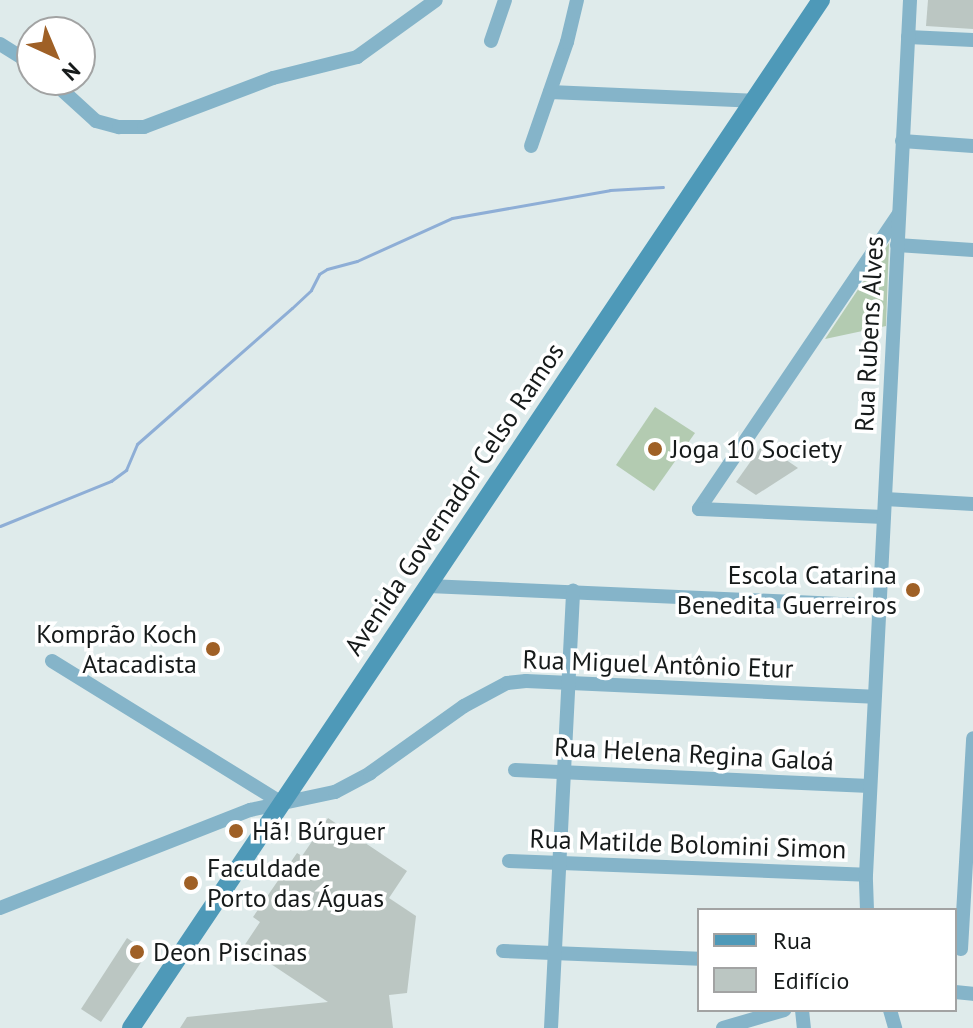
<!DOCTYPE html>
<html>
<head>
<meta charset="utf-8">
<style>
  body { margin:0 }
  #map { position:relative; width:973px; height:1028px; overflow:hidden; background:#dfebeb; font-family:"PT Sans",sans-serif }
  div>[style] { position:absolute }
  [style*='--x'] { left:calc(var(--x)*1px); top:calc(var(--y)*1px); width:calc(var(--w)*1px); rotate:calc(var(--a)*1deg) }
  .green>* { inset:0; background:#b3cbb1 }
  .stream>* { height:3px; margin:-1.5px; padding:0 1.5px; transform-origin:1.5px; border-radius:1.5px; background:#8eaed6 }
  .building>* { inset:0; background:#bbc6c2 }
  .street>* { height:14px; margin:-7px; padding:0 7px; transform-origin:7px; border-radius:7px; background:#85b4c9 }
  .secondary>* { height:18px; margin:-9px; padding:0 9px; transform-origin:9px; border-radius:9px; background:#4e99b8 }
  .dots>* { width:22px; height:22px; translate:-50% -50%; box-sizing:border-box; border:4px solid #fff; border-radius:50% }
  span { translate:-50% -50%; white-space:nowrap; text-align:center; line-height:1.15; -webkit-text-stroke:7px #fff; paint-order:stroke }
  .street-label { font-size:26px; color:#161a1a }
  .poi-label { font-size:26px; color:#161a1a }
  .left { translate:0 -50%; text-align:left }
  .right { translate:-100% -50%; text-align:right }
  .legend { position:absolute; left:697px; top:908px; width:260px; height:104px; box-sizing:border-box; background:#fff; border:2px solid #a2a3a3; margin:0; padding:10px 14px; list-style:none; font-size:24px; color:#161a1a }
  .legend li { display:flex; align-items:center; gap:16px; height:40px }
  .legend b { width:40px; border:2px solid #a2a3a3 }
  .north { position:absolute; left:16px; top:16px; width:80px; height:80px; box-sizing:border-box; background:#fff; border:2px solid #a2a3a3; border-radius:50%; rotate:136deg; font-size:22px; font-weight:700; line-height:32px; text-align:center; color:#161a1a }
  .north::after { content:''; display:block; margin:auto; width:28px; height:36px; background:#9f6026; clip-path:polygon(50% 0,100% 100%,50% 72%,0 100%) }
</style>
</head>
<body>
<div id="map">
  <div class="green">
    <i style="clip-path:polygon(889px 243px,886px 326px,825px 339px)"></i>
    <i style="clip-path:polygon(655px 407px,695px 433px,654px 491px,616px 465px)"></i>
  </div>
  <div class="stream">
    <i style="--x:0;--y:526;--w:120;--a:-22.1"></i>
    <i style="--x:111;--y:481;--w:19;--a:-36"></i>
    <i style="--x:126;--y:470;--w:28;--a:-67"></i>
    <i style="--x:137;--y:444;--w:206;--a:-41.3"></i>
    <i style="--x:292;--y:308;--w:26;--a:-43"></i>
    <i style="--x:311;--y:290;--w:18;--a:-63"></i>
    <i style="--x:319;--y:274;--w:9;--a:-32"></i>
    <i style="--x:327;--y:269;--w:31;--a:-15"></i>
    <i style="--x:357;--y:261;--w:104;--a:-24.4"></i>
    <i style="--x:452;--y:218;--w:160;--a:-10"></i>
    <i style="--x:610;--y:190;--w:53;--a:-3.2"></i>
  </div>
  <div class="building">
    <i style="clip-path:polygon(928px 0,973px 0,973px 29px,926px 26px)"></i>
    <i style="clip-path:polygon(763px 444px,798px 468px,756px 495px,736px 482px)"></i>
    <i style="clip-path:polygon(328px 818px,407px 871px,389px 898px,416px 916px,407px 993px,389px 995px,393px 1028px,180px 1028px,187px 1017px,328px 1002px,244px 946px,260px 922px,253px 917px,297px 853px,302px 856px)"></i>
    <i style="clip-path:polygon(127px 938px,148px 952px,101px 1022px,81px 1009px)"></i>
  </div>
  <div class="street">
    <i style="--x:908;--y:37;--w:65;--a:2.6"></i>
    <i style="--x:491;--y:41;--w:43;--a:-71.1"></i>
    <i style="--x:0;--y:44;--w:38;--a:32"></i>
    <i style="--x:51;--y:80;--w:61;--a:42.3"></i>
    <i style="--x:96;--y:121;--w:24;--a:15"></i>
    <i style="--x:119;--y:127;--w:25;--a:0"></i>
    <i style="--x:144;--y:127;--w:138;--a:-20.8"></i>
    <i style="--x:273;--y:78;--w:87;--a:-14"></i>
    <i style="--x:357;--y:57;--w:97;--a:-35.8"></i>
    <i style="--x:550;--y:92;--w:203;--a:2.5"></i>
    <i style="--x:902;--y:141;--w:71;--a:4"></i>
    <i style="--x:531;--y:146;--w:110;--a:-70.9"></i>
    <i style="--x:567;--y:42;--w:43;--a:-76.6"></i>
    <i style="--x:897;--y:245;--w:76;--a:3.8"></i>
    <i style="--x:885;--y:499;--w:88;--a:3.3"></i>
    <i style="--x:699;--y:509;--w:356;--a:-55.9"></i>
    <i style="--x:699;--y:509;--w:185;--a:2.5"></i>
    <i style="--x:428;--y:586;--w:451;--a:2.5"></i>
    <i style="--x:52;--y:661;--w:270;--a:31.7"></i>
    <i style="--x:515;--y:770;--w:355;--a:2.6"></i>
    <i style="--x:509;--y:861;--w:357;--a:2.2"></i>
    <i style="--x:0;--y:908;--w:269;--a:-21.4"></i>
    <i style="--x:250;--y:810;--w:87;--a:-12"></i>
    <i style="--x:335;--y:792;--w:40;--a:-28"></i>
    <i style="--x:370;--y:773;--w:115;--a:-35.5"></i>
    <i style="--x:464;--y:706;--w:49;--a:-28.1"></i>
    <i style="--x:507;--y:683;--w:19;--a:-6"></i>
    <i style="--x:526;--y:681;--w:348;--a:2.6"></i>
    <i style="--x:867;--y:910;--w:35;--a:-92"></i>
    <i style="--x:866;--y:875;--w:876;--a:-87.12"></i>
    <i style="--x:961;--y:949;--w:211;--a:-86.7"></i>
    <i style="--x:503;--y:951;--w:196;--a:2.3"></i>
    <i style="--x:955;--y:992;--w:18;--a:6"></i>
    <i style="--x:802;--y:1010;--w:18;--a:84"></i>
    <i style="--x:890;--y:1010;--w:19;--a:74"></i>
    <i style="--x:551;--y:1028;--w:438;--a:-87.1"></i>
    <i style="--x:723;--y:1028;--w:64;--a:-16.4"></i>
  </div>
  <div class="secondary">
    <i style="--x:131;--y:1028;--w:1238;--a:-56.13"></i>
  </div>
  <div class="dots">
    <i style="left:655px;top:449px;background:#9f6026"></i>
    <i style="left:913px;top:590px;background:#9f6026"></i>
    <i style="left:213px;top:649px;background:#9f6026"></i>
    <i style="left:236px;top:831px;background:#9f6026"></i>
    <i style="left:191px;top:883px;background:#9f6026"></i>
    <i style="left:137px;top:952px;background:#9f6026"></i>
  </div>
  <div class="street-label">
    <span style="left:869px;top:334px;rotate:-87deg">Rua Rubens Alves</span>
    <span style="left:454px;top:499px;rotate:-56deg">Avenida Governador Celso Ramos</span>
    <span style="left:658px;top:664px;rotate:2deg">Rua Miguel Antônio Etur</span>
    <span style="left:694px;top:754px;rotate:3deg">Rua Helena Regina Galoá</span>
    <span style="left:688px;top:844px;rotate:2deg">Rua Matilde Bolomini Simon</span>
  </div>
  <div class="poi-label">
    <span class="left" style="left:671px;top:449px">Joga 10 Society</span>
    <span class="right" style="left:897px;top:590px">Escola Catarina<br>Benedita Guerreiros</span>
    <span class="right" style="left:197px;top:649px">Komprão Koch<br>Atacadista</span>
    <span class="left" style="left:252px;top:831px">Hã! Búrguer</span>
    <span class="left" style="left:207px;top:883px">Faculdade<br>Porto das Águas</span>
    <span class="left" style="left:153px;top:952px">Deon Piscinas</span>
  </div>
  <ul class="legend">
  <li><b style="height:10px;background:#4e99b8"></b>Rua</li>
  <li><b style="height:22px;background:#bbc6c2"></b>Edifício</li>
  </ul>
  <div class="north">N</div>
</div>
</body>
</html>
